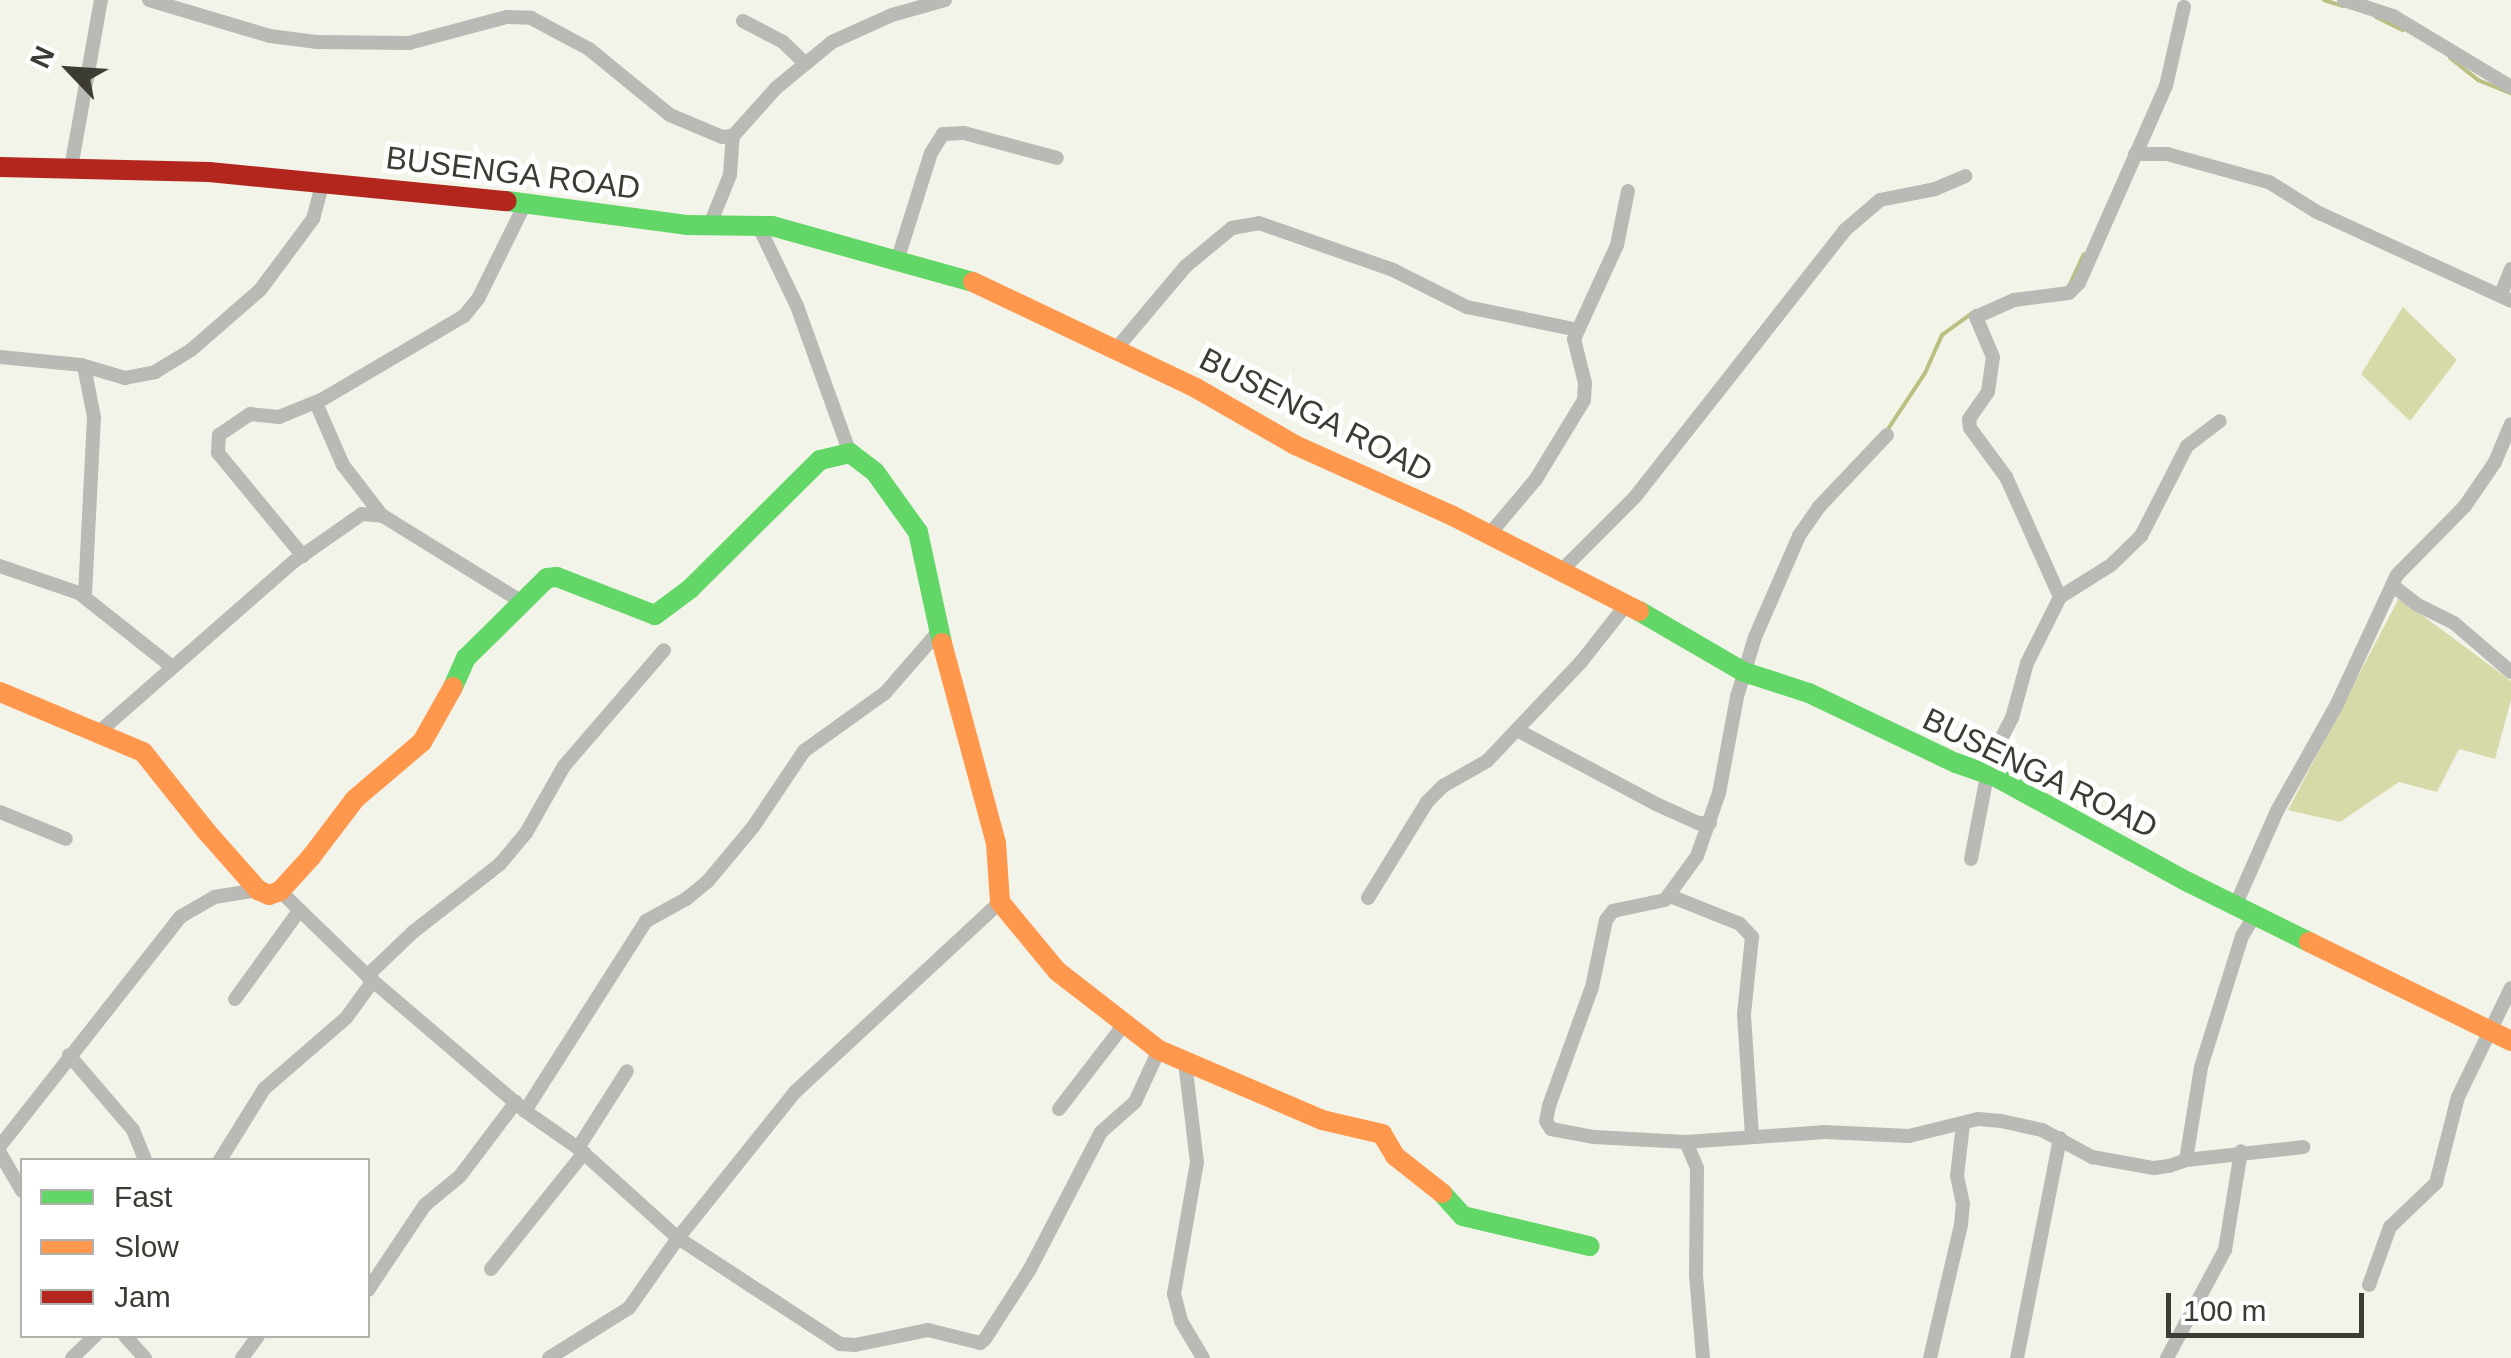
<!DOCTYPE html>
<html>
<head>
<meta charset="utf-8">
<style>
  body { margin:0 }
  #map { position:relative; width:2511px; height:1358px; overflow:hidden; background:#f3f4e9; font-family:Helvetica,sans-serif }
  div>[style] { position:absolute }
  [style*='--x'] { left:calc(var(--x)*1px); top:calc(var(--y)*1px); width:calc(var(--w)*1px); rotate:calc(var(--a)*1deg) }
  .forest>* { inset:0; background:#d7daa8 }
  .stream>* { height:4px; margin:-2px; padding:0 2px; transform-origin:2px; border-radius:2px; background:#bbbf81 }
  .street>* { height:14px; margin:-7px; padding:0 7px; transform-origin:7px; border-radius:7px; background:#b9b9b6 }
  .fast>* { height:20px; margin:-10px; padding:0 10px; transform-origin:10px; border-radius:10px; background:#63d668 }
  .slow>* { height:20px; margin:-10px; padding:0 10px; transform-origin:10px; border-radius:10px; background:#ff974d }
  .jam>* { height:20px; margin:-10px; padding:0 10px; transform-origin:10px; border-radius:10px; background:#b3261e }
  span { translate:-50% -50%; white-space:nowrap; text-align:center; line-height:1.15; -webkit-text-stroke:10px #fff; paint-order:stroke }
  .street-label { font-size:32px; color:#3c3c34 }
  .legend { position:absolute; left:20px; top:1158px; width:350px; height:180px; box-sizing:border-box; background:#fff; border:2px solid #b1b1ae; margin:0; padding:12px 18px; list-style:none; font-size:30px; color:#3c3c34 }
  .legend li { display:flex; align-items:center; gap:20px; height:50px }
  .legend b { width:50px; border:2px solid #b1b1ae }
  .north { position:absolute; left:20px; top:20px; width:100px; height:100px; -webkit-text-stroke:8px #fff; paint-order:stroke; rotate:295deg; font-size:28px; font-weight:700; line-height:40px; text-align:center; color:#3c3c34 }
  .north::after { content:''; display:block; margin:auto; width:35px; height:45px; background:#3c3c34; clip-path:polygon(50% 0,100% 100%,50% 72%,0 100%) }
  .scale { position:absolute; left:2166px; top:1293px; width:198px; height:45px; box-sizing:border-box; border:5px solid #3c3c34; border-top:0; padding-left:12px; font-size:30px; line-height:35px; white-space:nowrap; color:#3c3c34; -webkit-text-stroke:8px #fff; paint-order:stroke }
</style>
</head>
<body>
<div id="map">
  <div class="forest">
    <i style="clip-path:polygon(2403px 307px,2457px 360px,2410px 421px,2361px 374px)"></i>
    <i style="clip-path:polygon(2399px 598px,2511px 681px,2511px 700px,2495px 759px,2459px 749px,2437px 792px,2399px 782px,2340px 822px,2288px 810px)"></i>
  </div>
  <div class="stream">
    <i style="--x:2324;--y:0;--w:20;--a:18"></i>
    <i style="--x:2376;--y:17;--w:30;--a:26"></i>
    <i style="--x:2450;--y:58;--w:36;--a:38"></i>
    <i style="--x:2478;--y:80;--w:35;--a:22"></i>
    <i style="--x:2069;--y:286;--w:35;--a:-65"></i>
    <i style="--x:1888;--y:429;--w:67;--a:-56.5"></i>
    <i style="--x:1925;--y:373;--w:42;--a:-65.9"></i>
    <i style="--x:1942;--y:335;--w:41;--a:-36"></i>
  </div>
  <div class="street">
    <i style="--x:149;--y:0;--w:126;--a:16.6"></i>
    <i style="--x:270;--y:36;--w:46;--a:7.4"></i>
    <i style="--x:316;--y:42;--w:93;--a:0.6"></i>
    <i style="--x:409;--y:43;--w:101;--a:-14.9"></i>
    <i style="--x:507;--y:17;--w:24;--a:2"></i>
    <i style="--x:531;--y:18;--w:66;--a:28.1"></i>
    <i style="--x:589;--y:49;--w:104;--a:39.2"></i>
    <i style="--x:670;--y:115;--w:56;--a:22.9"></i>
    <i style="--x:722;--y:137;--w:11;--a:-5"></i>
    <i style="--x:733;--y:136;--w:64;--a:-48.1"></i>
    <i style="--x:776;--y:88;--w:72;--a:-39.4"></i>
    <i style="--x:832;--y:42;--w:66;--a:-24.2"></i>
    <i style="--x:892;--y:15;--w:55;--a:-15.8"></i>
    <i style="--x:2344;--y:0;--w:52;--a:18.1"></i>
    <i style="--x:2393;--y:16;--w:138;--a:31"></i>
    <i style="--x:743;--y:21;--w:45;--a:27.7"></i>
    <i style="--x:783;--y:42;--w:30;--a:44"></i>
    <i style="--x:2135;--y:154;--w:32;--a:0"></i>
    <i style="--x:2167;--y:154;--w:106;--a:15.4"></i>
    <i style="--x:2269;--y:182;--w:57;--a:32"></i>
    <i style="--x:2317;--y:212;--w:213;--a:24.6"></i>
    <i style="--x:71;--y:168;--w:171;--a:-79.9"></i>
    <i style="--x:711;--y:222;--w:51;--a:-68"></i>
    <i style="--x:730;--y:175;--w:39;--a:-86"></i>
    <i style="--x:758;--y:225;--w:90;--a:64.3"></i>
    <i style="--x:797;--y:306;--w:156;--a:70.2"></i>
    <i style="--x:898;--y:258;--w:110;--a:-72.6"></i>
    <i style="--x:931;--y:153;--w:22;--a:-58"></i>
    <i style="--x:943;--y:134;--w:21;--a:-3"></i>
    <i style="--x:964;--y:133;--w:96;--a:15"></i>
    <i style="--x:2501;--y:294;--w:27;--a:-68"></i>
    <i style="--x:1116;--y:349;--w:109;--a:-49.9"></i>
    <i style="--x:1186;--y:266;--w:60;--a:-39.6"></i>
    <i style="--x:1232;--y:228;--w:27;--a:-10"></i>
    <i style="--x:1259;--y:223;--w:142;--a:19.3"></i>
    <i style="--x:1393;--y:270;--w:83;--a:26.6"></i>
    <i style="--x:1467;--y:307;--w:113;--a:11.7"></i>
    <i style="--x:0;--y:357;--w:81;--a:5.6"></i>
    <i style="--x:81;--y:365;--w:46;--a:16.5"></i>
    <i style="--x:125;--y:378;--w:31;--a:-11"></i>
    <i style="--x:155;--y:372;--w:42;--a:-31.4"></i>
    <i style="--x:191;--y:350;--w:91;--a:-41"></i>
    <i style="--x:260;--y:290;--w:89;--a:-53.3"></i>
    <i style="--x:313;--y:219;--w:39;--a:-75"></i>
    <i style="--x:84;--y:366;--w:52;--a:78.9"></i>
    <i style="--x:94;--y:417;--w:180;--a:92.9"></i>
    <i style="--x:316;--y:403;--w:68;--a:66.5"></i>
    <i style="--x:343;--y:465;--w:61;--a:52.4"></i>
    <i style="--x:1887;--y:435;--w:99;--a:133.4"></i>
    <i style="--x:1819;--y:507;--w:35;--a:125"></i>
    <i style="--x:1799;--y:536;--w:110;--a:113.5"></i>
    <i style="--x:1755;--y:637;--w:63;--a:106.7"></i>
    <i style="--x:1737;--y:697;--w:98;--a:100.6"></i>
    <i style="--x:1719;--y:793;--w:67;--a:109.2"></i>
    <i style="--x:1697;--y:856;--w:54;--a:126"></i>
    <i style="--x:1665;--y:900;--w:53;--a:168.1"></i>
    <i style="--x:1613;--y:911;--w:11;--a:128"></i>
    <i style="--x:1606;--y:920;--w:68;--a:101.8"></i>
    <i style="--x:1592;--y:987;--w:127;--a:109.9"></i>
    <i style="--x:1549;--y:1106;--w:15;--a:101"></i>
    <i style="--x:1546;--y:1121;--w:9;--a:58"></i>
    <i style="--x:1551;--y:1129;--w:44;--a:10.5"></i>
    <i style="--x:1594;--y:1137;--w:92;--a:3.1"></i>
    <i style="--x:1686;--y:1142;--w:139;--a:-4.1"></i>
    <i style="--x:1825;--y:1132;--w:84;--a:2.7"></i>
    <i style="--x:1909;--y:1136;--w:71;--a:-13.8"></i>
    <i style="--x:1978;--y:1119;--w:23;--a:5"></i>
    <i style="--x:2001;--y:1121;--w:42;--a:12.4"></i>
    <i style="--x:2042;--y:1130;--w:57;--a:28.4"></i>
    <i style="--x:2092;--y:1157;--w:63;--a:10.1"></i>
    <i style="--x:2154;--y:1168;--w:15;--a:-8"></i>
    <i style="--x:2169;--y:1166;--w:18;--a:-19"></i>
    <i style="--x:2186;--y:1160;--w:94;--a:-80.8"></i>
    <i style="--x:2201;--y:1067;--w:137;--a:-72.6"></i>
    <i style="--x:2242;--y:936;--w:25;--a:-58"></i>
    <i style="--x:1488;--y:536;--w:75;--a:-49.9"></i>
    <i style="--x:1536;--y:479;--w:92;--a:-58.7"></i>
    <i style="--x:1584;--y:400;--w:17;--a:-87"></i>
    <i style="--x:1585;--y:383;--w:45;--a:-104"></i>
    <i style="--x:1574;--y:339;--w:103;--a:-65.4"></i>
    <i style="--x:1617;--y:245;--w:55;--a:-78.5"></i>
    <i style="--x:303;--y:556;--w:134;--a:-129.5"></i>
    <i style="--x:218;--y:453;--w:18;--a:-87"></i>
    <i style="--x:219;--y:435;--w:37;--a:-34"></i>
    <i style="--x:250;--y:414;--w:29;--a:6"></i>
    <i style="--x:279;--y:417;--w:48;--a:-22.2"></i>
    <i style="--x:323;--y:399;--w:164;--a:-30.5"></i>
    <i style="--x:464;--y:316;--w:22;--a:-51"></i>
    <i style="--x:478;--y:299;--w:104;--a:-63.7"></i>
    <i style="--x:0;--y:566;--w:83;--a:18.9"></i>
    <i style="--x:79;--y:593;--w:117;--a:38.4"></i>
    <i style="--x:1559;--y:573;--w:107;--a:-45"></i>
    <i style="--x:1635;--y:497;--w:340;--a:-51.8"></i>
    <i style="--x:1845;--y:230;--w:46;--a:-40.6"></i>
    <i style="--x:1880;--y:200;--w:56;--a:-11.3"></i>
    <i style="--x:1935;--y:189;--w:33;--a:-23"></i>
    <i style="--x:2392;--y:585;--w:31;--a:38"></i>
    <i style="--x:2416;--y:604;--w:42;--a:26.6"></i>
    <i style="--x:2454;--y:623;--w:75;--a:40.7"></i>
    <i style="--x:2060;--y:597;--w:60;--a:-32.1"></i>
    <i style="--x:2111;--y:565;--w:42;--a:-44"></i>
    <i style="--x:2141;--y:536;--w:101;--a:-62.9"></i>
    <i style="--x:2187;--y:446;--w:41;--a:-37.1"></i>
    <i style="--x:1517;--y:730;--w:157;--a:28"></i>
    <i style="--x:1656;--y:804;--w:46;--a:24.3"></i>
    <i style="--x:1698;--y:823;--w:12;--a:0"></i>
    <i style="--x:99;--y:732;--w:258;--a:-41.2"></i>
    <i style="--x:293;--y:562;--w:84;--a:-34.8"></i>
    <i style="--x:362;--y:514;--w:21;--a:5"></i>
    <i style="--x:383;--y:516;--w:166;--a:31.7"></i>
    <i style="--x:0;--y:812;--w:71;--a:22.2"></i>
    <i style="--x:1971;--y:859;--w:101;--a:-79.1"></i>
    <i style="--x:1990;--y:760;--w:47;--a:-62.4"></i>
    <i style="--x:2012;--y:718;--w:57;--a:-74.7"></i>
    <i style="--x:2027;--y:663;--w:74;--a:-63.4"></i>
    <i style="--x:2060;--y:597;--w:132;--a:-114.2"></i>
    <i style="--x:2006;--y:477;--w:61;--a:-126.3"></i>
    <i style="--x:1970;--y:428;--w:9;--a:-96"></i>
    <i style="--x:1969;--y:419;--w:33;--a:-55"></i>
    <i style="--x:1988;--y:392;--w:35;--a:-82"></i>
    <i style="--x:1993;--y:357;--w:43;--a:-113"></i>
    <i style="--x:1976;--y:317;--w:42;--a:-24.1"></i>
    <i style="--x:2014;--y:300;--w:55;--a:-7.3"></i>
    <i style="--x:2069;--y:293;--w:14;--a:-45"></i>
    <i style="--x:2079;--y:283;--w:215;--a:-66.2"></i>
    <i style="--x:2166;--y:86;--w:81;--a:-77.2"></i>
    <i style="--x:280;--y:891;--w:129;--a:44.1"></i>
    <i style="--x:373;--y:981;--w:200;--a:40.5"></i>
    <i style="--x:525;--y:1111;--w:65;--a:34.9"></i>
    <i style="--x:578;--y:1148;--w:135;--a:42"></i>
    <i style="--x:678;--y:1238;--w:194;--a:33.2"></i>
    <i style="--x:840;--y:1344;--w:15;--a:4"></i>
    <i style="--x:855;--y:1345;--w:75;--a:-11.6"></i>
    <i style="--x:928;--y:1330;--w:54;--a:14"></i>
    <i style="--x:980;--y:1343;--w:6;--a:-39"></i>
    <i style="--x:985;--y:1339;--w:83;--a:-57.3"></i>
    <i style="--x:1030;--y:1269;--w:154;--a:-62.6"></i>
    <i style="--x:1101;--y:1132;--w:45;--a:-41.4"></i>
    <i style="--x:1135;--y:1102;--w:57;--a:-65.2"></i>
    <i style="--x:1670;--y:896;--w:75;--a:21.8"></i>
    <i style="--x:1740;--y:924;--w:18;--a:47"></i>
    <i style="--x:1752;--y:937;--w:78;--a:95.9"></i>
    <i style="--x:1744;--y:1015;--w:121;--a:86.2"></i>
    <i style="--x:1368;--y:898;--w:113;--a:-58.4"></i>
    <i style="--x:1427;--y:802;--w:23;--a:-45"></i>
    <i style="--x:1443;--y:786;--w:51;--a:-29.6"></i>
    <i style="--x:1487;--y:761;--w:137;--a:-46.5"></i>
    <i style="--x:1581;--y:662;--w:73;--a:-51.7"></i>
    <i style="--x:2236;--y:904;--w:102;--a:-66.2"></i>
    <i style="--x:2277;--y:811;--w:123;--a:-60.7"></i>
    <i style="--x:2337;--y:704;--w:142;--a:-65.1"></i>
    <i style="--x:2397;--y:575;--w:97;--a:-45.4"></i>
    <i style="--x:2465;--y:506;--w:53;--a:-55.7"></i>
    <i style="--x:2495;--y:462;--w:41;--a:-67.2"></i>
    <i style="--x:367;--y:976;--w:64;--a:-43.7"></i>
    <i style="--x:413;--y:932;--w:110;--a:-38"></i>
    <i style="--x:500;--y:864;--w:40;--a:-50"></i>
    <i style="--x:526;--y:833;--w:77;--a:-60.4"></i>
    <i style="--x:564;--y:766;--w:153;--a:-49.2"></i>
    <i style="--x:235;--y:999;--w:109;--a:-54"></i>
    <i style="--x:69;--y:1055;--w:99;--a:49.5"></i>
    <i style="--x:133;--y:1130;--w:32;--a:68"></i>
    <i style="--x:1185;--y:1062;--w:101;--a:83.2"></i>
    <i style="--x:1197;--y:1162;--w:134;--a:99.9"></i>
    <i style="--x:1174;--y:1294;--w:28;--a:75"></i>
    <i style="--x:1181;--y:1321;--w:43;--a:59.3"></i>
    <i style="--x:1059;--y:1109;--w:105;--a:-52.4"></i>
    <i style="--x:525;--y:1111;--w:225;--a:-57.5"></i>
    <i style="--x:646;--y:921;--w:46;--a:-28.8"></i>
    <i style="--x:686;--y:899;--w:28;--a:-39"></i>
    <i style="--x:708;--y:881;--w:70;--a:-50.2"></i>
    <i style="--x:753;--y:827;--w:92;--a:-56.1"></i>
    <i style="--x:804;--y:751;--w:100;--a:-35.6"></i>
    <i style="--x:885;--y:693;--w:82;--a:-48.9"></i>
    <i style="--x:1686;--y:1142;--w:28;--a:67"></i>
    <i style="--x:1697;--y:1168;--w:107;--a:90.5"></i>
    <i style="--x:1696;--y:1275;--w:83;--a:85.2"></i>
    <i style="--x:0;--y:1146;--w:291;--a:-51.8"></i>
    <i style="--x:180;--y:917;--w:39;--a:-30"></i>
    <i style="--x:214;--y:897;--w:45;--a:-9"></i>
    <i style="--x:578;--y:1148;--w:91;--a:-57.5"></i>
    <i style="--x:0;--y:1153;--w:44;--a:59.9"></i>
    <i style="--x:220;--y:1160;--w:84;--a:-58.2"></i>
    <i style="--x:264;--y:1089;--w:108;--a:-40.9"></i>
    <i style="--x:346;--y:1018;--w:46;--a:-53.9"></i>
    <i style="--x:2186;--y:1160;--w:118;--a:-6.3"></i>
    <i style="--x:491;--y:1269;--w:149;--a:-51.3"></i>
    <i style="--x:2369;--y:1285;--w:62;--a:-70.1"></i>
    <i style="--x:2390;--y:1227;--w:64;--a:-43.7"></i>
    <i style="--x:2436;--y:1183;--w:89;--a:-75.7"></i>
    <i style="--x:2458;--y:1097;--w:121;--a:-64.1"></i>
    <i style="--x:368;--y:1290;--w:102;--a:-56.2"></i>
    <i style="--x:425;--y:1205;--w:45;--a:-39.6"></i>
    <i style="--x:460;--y:1176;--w:93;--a:-52.9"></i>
    <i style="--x:125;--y:1336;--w:30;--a:48"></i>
    <i style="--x:72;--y:1358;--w:32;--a:-44"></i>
    <i style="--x:242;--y:1358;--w:27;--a:-54"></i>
    <i style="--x:549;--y:1358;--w:94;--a:-32"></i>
    <i style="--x:629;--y:1308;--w:85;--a:-55"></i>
    <i style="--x:678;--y:1238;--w:187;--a:-51.3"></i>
    <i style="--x:795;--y:1092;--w:280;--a:-42.8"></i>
    <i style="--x:1930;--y:1358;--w:137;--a:-76.9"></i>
    <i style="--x:1961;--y:1225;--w:21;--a:-85"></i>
    <i style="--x:1963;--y:1204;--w:29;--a:-102"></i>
    <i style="--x:1957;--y:1176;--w:52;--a:-83.4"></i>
    <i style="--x:2017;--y:1358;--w:224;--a:-78.9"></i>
    <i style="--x:2167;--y:1358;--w:123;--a:-61.8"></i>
    <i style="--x:2225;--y:1250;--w:100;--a:-80.8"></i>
  </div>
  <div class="fast">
    <i style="--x:507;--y:201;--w:181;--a:7.6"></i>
    <i style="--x:686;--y:225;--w:86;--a:0.7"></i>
    <i style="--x:772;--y:226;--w:209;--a:15.6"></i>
    <i style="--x:1639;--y:611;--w:121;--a:30.2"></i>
    <i style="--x:1744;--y:672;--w:68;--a:17.9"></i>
    <i style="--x:1809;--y:693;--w:163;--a:25.5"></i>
    <i style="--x:1956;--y:763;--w:42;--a:19.3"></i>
    <i style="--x:1996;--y:777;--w:219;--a:28.7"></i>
    <i style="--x:2188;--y:882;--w:135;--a:26.4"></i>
    <i style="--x:453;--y:687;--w:32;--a:-66"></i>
    <i style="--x:466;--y:658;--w:114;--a:-44.6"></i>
    <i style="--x:547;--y:578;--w:10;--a:-6"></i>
    <i style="--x:557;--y:577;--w:105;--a:21.2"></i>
    <i style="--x:655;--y:615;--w:44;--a:-36.6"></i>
    <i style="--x:690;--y:589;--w:183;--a:-44.8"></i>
    <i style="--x:820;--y:460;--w:31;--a:-13"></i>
    <i style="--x:850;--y:453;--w:31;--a:37"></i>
    <i style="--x:875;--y:472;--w:74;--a:54.4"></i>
    <i style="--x:918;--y:532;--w:114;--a:77.8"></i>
    <i style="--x:1442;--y:1193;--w:31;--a:48"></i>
    <i style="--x:1463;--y:1216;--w:130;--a:13.4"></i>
  </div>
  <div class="slow">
    <i style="--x:973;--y:282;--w:247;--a:25.4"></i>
    <i style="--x:1196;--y:388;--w:114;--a:29.9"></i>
    <i style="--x:1295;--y:445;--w:171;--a:24.2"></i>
    <i style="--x:1451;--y:515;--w:211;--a:27.1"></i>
    <i style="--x:942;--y:643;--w:207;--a:74.9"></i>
    <i style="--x:996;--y:843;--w:59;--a:86.1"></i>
    <i style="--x:1000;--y:902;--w:89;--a:50.4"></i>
    <i style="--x:1057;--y:971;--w:129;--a:37.8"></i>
    <i style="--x:1159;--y:1050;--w:177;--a:23.2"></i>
    <i style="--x:1322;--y:1120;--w:62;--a:13.1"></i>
    <i style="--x:1382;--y:1134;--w:26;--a:59"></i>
    <i style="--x:1395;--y:1156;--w:60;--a:38.2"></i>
    <i style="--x:0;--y:692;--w:155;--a:22.8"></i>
    <i style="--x:143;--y:752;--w:101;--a:51.4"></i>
    <i style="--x:206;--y:831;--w:79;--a:48.6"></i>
    <i style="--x:258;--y:890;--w:12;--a:24"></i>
    <i style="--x:269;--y:895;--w:12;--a:-20"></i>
    <i style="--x:280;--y:891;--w:46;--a:-47.6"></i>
    <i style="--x:311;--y:857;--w:73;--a:-52.8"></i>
    <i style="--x:355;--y:799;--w:88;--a:-40.4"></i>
    <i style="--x:422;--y:742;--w:63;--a:-60.6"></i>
    <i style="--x:2309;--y:942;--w:225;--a:26.1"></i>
  </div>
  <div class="jam">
    <i style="--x:0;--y:167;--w:209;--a:1.4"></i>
    <i style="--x:209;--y:172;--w:299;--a:5.6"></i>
  </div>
  <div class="street-label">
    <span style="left:513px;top:173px;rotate:7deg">BUSENGA ROAD</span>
    <span style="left:1316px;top:415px;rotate:27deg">BUSENGA ROAD</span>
    <span style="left:2040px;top:773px;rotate:26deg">BUSENGA ROAD</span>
  </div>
  <ul class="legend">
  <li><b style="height:12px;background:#63d668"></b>Fast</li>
  <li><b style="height:12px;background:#ff974d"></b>Slow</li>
  <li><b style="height:12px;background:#b3261e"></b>Jam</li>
  </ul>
  <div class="north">N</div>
  <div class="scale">100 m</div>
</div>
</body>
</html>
